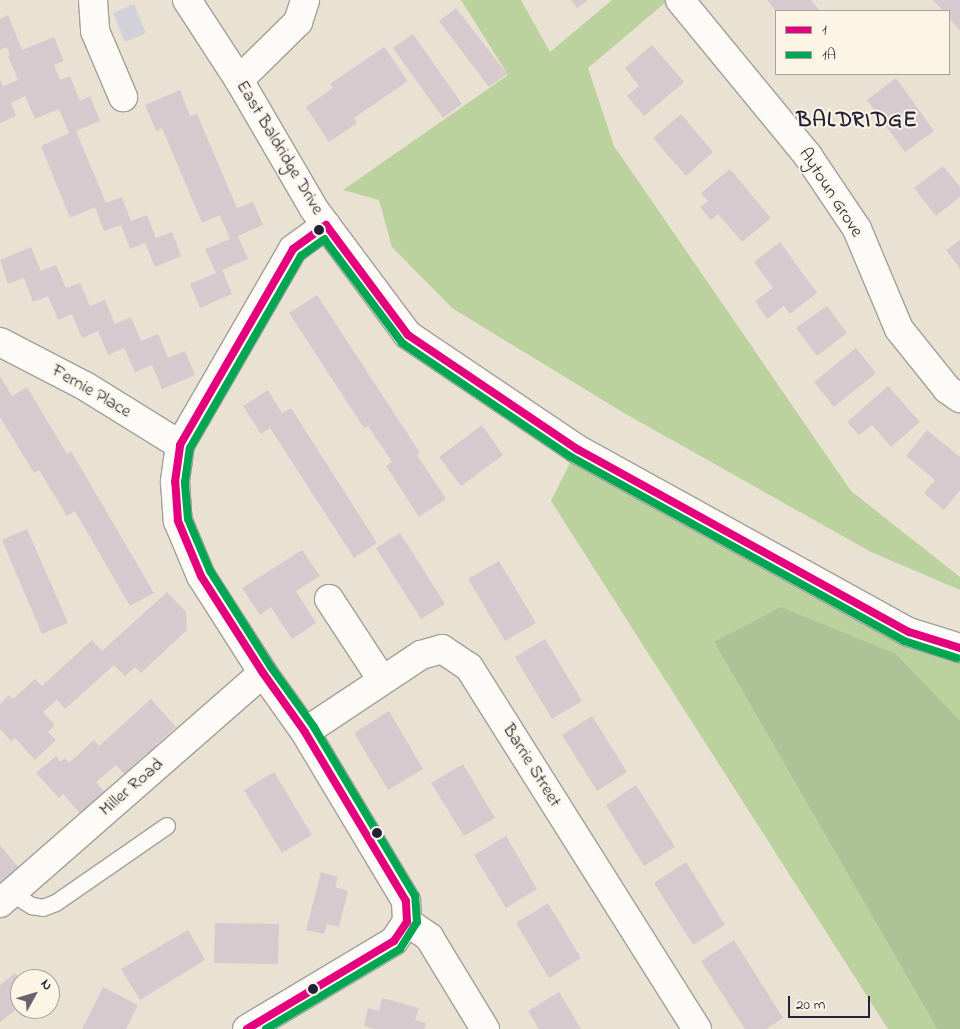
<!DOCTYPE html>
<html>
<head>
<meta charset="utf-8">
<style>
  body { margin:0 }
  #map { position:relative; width:960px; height:1029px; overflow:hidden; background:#e9e2d3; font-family:"Indie Flower",sans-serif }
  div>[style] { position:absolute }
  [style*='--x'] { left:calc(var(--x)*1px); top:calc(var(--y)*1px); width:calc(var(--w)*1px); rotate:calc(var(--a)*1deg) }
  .industrial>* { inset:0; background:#d2d0d8 }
  .green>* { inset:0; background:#bcd29e }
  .forest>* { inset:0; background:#abc396 }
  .building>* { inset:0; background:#d6cacf }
  .roads { filter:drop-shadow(1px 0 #a39f9a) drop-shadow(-1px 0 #a39f9a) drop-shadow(0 1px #a39f9a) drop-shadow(0 -1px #a39f9a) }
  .lane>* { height:16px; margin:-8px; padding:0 8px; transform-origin:8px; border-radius:8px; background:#fcfbf8 }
  .street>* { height:28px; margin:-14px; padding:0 14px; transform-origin:14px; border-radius:14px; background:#fcfbf8 }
  .bus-1>* { height:8px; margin:-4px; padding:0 4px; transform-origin:4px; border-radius:4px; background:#e5007d }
  .bus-2>* { height:8px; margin:-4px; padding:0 4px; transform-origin:4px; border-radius:4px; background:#00a651 }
  .dots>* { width:14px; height:14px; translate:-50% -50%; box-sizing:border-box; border:2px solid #fcf5e5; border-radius:50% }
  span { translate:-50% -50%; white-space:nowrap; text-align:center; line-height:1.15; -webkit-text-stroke:4px #fcf5e5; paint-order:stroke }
  .street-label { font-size:18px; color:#22223b }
  .district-label { font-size:22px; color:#22223b; font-weight:700; letter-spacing:1px }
  .legend { position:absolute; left:775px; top:10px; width:175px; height:65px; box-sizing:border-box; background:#fcf5e5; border:1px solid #a5a1a1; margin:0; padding:6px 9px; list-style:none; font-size:15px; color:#22223b }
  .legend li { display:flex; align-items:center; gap:10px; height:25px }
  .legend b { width:25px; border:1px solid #a5a1a1 }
  .north { position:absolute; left:10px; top:969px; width:50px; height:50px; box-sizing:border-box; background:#fcf5e5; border:1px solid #a5a1a1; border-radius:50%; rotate:51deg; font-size:14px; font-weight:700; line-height:20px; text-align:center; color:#22223b }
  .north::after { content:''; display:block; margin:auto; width:18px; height:22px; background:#686570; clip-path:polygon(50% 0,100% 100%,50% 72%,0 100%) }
  .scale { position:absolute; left:788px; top:996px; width:82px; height:22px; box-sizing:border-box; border:2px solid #22223b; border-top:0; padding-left:6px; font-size:15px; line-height:18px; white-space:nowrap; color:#22223b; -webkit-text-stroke:4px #fcf5e5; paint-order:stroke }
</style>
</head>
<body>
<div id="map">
  <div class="industrial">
    <i style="clip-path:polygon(134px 4px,146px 33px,125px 42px,113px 13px)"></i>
  </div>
  <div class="green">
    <i style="clip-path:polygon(461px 0,521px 0,550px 52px,612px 0,664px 0,666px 2px,588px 68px,614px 146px,851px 491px,960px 577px,960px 590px,871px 552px,624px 413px,452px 308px,392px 247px,379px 200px,343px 190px,508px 75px)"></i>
    <i style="clip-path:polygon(577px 449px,960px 648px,960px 721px,714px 642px,937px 1029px,888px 1029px,551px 501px)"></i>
  </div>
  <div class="forest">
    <i style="clip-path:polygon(781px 607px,896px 654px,960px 721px,960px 1029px,937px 1029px,714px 642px)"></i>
  </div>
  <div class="building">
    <i style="clip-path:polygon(571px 0,588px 0,577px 8px)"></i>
    <i style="clip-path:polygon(767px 0,811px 0,820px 11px,776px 11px)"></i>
    <i style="clip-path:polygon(933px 0,960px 0,960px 31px,949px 18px,949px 11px,943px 11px)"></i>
    <i style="clip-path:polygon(456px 8px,507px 74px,489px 87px,439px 21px)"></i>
    <i style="clip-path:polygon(8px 15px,22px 50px,54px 37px,64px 61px,54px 65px,60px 80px,70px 76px,80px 101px,90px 96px,100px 121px,76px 131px,106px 203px,122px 197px,131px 221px,147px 215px,156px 238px,172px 232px,181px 256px,155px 267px,145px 243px,130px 249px,121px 225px,104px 231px,95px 207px,70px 218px,41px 146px,69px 133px,59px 109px,35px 119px,25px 96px,11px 103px,16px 116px,0 123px,0 78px,3px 86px,18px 80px,8px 56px,10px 55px,7px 47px,0 50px,0 19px)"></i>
    <i style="clip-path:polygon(413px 34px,462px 104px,443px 118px,393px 48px)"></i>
    <i style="clip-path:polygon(652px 45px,684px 82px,644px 116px,627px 96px,639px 86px,625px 68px)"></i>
    <i style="clip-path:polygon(384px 47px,408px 81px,354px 118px,357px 123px,329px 142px,306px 107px,333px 88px,330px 84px)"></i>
    <i style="clip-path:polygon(896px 78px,934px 131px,905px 152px,867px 100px)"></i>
    <i style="clip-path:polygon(180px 90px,190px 116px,197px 114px,237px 208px,253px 202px,263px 225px,238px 236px,248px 259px,222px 270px,232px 294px,200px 308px,190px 284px,216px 273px,205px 249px,230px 239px,220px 215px,202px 223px,162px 128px,156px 131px,145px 105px)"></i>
    <i style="clip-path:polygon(681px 114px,713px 152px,686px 176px,653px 138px)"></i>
    <i style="clip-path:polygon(943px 166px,960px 187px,960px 197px,936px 216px,914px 188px)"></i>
    <i style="clip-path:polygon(730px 169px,771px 218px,742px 242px,718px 214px,711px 220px,700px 207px,708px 201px,701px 193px)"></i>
    <i style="clip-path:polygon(960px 240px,960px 269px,946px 250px)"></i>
    <i style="clip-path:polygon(780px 242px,817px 293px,790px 314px,784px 306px,767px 319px,755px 301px,773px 288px,754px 262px)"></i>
    <i style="clip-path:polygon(31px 247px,41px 271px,56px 265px,66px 288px,80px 283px,90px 306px,105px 300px,115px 324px,131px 317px,141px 341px,158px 334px,168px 358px,185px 351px,195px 375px,162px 389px,152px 365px,135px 372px,124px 348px,108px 355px,98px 331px,82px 338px,72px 314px,58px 320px,48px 296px,33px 302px,24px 278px,8px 284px,0 260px)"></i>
    <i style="clip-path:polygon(317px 295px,420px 453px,417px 455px,446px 499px,419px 517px,386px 466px,392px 462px,368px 426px,364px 428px,289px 313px)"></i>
    <i style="clip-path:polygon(827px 306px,847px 333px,817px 356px,796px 328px)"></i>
    <i style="clip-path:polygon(856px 348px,876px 373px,834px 407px,814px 382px)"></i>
    <i style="clip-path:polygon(0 376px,12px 396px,27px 387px,67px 454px,71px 451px,154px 593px,130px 606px,75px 511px,67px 516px,39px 470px,34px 473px,0 417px)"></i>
    <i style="clip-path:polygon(888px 386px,920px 422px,891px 447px,872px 425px,859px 435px,847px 422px)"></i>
    <i style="clip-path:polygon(268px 390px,282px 413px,291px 408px,377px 543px,354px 558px,270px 428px,261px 434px,243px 406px)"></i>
    <i style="clip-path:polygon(482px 425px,503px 455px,461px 486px,439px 457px)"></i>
    <i style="clip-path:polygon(927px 430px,960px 457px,960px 490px,944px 510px,924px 493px,935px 480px,906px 456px)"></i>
    <i style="clip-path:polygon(27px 529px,68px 623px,42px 634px,2px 540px)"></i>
    <i style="clip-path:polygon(400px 533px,445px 604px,421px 619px,376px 548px)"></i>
    <i style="clip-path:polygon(302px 550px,320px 576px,296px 591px,316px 623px,292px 639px,271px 607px,260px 615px,242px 588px)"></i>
    <i style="clip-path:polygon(499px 561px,536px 623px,505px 641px,468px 579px)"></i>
    <i style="clip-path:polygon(167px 592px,186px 612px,187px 630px,141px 673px,135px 667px,125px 676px,114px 665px,65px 709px,57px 700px,43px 712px,55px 725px,48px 732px,56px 740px,35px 760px,15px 738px,11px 741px,0 729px,0 704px,9px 695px,13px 699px,35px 679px,42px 686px,92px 640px,102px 651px)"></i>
    <i style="clip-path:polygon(545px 639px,582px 701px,552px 719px,515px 657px)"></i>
    <i style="clip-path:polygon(151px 699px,176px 727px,156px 745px,159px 749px,150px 757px,147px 753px,124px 774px,116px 765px,96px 782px,107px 795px,83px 817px,63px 794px,59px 798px,36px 773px,56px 756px,61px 762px,65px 758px,69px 763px,94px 740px,99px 746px)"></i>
    <i style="clip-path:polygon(389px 711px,423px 769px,388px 790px,354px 733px)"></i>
    <i style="clip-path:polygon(592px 716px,627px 772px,597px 791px,562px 735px)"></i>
    <i style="clip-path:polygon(463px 764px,495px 818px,464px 836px,431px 783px)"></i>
    <i style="clip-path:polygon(274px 772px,312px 835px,282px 853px,244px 790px)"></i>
    <i style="clip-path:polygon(636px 785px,675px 847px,644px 866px,606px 805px)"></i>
    <i style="clip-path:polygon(506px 836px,537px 889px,506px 908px,474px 855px)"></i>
    <i style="clip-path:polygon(0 845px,19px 868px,0 884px)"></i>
    <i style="clip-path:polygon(686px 862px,725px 925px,693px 945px,654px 883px)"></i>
    <i style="clip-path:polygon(321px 872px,338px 877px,335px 887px,348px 891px,339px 927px,327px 924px,324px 934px,306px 930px)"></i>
    <i style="clip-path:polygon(548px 903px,581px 958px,549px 978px,516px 923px)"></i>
    <i style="clip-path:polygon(215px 923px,279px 924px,278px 964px,214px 963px)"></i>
    <i style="clip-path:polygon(188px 930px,205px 960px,140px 1000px,121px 969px)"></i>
    <i style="clip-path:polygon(734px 940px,783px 1018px,766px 1029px,745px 1029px,701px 961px)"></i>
    <i style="clip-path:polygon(15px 973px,20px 979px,20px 1006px,0 1022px,0 985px)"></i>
    <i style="clip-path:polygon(103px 987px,138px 1005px,126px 1029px,82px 1029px)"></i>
    <i style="clip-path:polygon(559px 992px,581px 1029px,539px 1029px,528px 1011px)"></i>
    <i style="clip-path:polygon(382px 998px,419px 1008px,415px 1020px,426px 1023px,424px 1029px,375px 1029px,364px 1026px,368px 1008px,379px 1011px)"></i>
  </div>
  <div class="roads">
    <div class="lane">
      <i style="--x:11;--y:893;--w:25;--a:32"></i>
      <i style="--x:32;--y:906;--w:11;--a:10"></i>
      <i style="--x:43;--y:908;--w:14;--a:-21"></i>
      <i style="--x:56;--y:903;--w:135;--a:-34.7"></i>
    </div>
    <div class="street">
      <i style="--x:93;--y:0;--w:31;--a:86"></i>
      <i style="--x:95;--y:31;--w:72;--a:67"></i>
      <i style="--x:187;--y:0;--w:95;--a:57"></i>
      <i style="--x:239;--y:80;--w:149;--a:59.8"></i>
      <i style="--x:314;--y:209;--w:157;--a:53.3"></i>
      <i style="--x:408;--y:335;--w:204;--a:34"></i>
      <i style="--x:577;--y:449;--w:379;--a:28.9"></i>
      <i style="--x:909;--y:632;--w:53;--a:17.4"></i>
      <i style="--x:680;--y:0;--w:202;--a:50.6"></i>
      <i style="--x:808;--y:156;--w:88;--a:56.1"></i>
      <i style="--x:857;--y:229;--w:108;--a:67.2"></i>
      <i style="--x:899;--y:329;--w:77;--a:51.3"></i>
      <i style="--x:947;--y:389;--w:16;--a:35"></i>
      <i style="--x:239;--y:80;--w:83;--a:-44.5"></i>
      <i style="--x:298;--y:22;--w:23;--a:-72"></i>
      <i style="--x:326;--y:225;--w:41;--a:144"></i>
      <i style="--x:293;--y:249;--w:226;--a:120"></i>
      <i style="--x:180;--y:445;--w:37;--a:98"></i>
      <i style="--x:175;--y:482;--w:39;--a:86"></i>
      <i style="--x:178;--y:521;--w:60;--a:67.3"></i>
      <i style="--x:201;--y:576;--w:115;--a:57.4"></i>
      <i style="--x:263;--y:673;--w:72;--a:54.6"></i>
      <i style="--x:305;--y:732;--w:197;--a:59.1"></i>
      <i style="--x:406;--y:901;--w:21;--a:87"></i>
      <i style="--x:0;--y:342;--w:96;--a:27.4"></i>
      <i style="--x:85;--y:386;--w:112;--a:31.8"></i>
      <i style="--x:329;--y:599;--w:97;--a:56.8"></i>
      <i style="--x:305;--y:732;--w:139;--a:-33.6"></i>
      <i style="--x:421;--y:655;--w:22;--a:-16"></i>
      <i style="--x:442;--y:649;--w:32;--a:34"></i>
      <i style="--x:469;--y:667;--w:428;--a:57.8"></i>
      <i style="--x:0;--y:903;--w:349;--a:-41.2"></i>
      <i style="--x:407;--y:922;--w:27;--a:34"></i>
      <i style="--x:429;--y:937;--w:108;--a:58.7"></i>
      <i style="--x:247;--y:1029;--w:171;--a:-30.9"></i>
      <i style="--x:394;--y:941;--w:23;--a:-56"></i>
    </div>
  </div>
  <div class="bus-1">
    <i style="--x:247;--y:1029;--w:171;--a:-30.9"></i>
    <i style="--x:394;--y:941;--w:23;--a:-56"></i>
    <i style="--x:407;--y:922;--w:21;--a:-93"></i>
    <i style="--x:406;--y:901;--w:197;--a:-120.9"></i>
    <i style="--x:305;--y:732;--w:72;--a:-125.4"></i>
    <i style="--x:263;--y:673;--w:115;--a:-122.6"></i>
    <i style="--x:201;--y:576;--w:60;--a:-112.7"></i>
    <i style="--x:178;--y:521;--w:39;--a:-94"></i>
    <i style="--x:175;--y:482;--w:37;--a:-82"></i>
    <i style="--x:180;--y:445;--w:226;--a:-60"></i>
    <i style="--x:293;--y:249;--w:41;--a:-36"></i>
    <i style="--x:326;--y:225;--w:137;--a:53.3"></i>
    <i style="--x:408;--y:335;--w:204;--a:34"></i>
    <i style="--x:577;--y:449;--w:379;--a:28.9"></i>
    <i style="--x:909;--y:632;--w:53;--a:17.4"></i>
  </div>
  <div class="bus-2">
    <i style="--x:266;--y:1029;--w:156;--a:-30.8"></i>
    <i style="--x:400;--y:949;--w:32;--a:-58"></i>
    <i style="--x:417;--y:922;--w:26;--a:-94"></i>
    <i style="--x:415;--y:896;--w:197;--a:-120.9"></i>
    <i style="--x:314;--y:727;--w:74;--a:-125.6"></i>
    <i style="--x:271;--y:667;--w:114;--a:-122.4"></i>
    <i style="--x:210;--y:571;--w:56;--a:-112.9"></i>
    <i style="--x:188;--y:519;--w:37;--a:-95"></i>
    <i style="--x:185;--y:482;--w:34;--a:-82"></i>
    <i style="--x:190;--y:448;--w:222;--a:-60"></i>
    <i style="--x:301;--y:256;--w:29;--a:-36"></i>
    <i style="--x:324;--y:239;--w:130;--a:53.1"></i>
    <i style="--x:402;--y:343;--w:204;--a:34"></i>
    <i style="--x:571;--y:457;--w:380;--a:28.9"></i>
    <i style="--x:904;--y:641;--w:56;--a:17.8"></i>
  </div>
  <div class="dots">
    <i style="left:319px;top:230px;background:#22223b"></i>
    <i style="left:377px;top:833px;background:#22223b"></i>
    <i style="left:313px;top:989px;background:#22223b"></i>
  </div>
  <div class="street-label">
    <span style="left:279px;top:148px;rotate:59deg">East Baldridge Drive</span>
    <span style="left:830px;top:193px;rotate:57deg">Aytoun Grove</span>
    <span style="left:91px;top:392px;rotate:30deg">Fernie Place</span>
    <span style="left:531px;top:766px;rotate:58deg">Barrie Street</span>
    <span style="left:132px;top:788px;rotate:-41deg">Miller Road</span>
  </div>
  <div class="district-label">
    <span style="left:857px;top:122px">BALDRIDGE</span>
  </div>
  <ul class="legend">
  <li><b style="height:6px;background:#e5007d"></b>1</li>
  <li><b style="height:6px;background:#00a651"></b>1A</li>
  </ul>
  <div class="north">N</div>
  <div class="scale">20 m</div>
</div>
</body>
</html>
